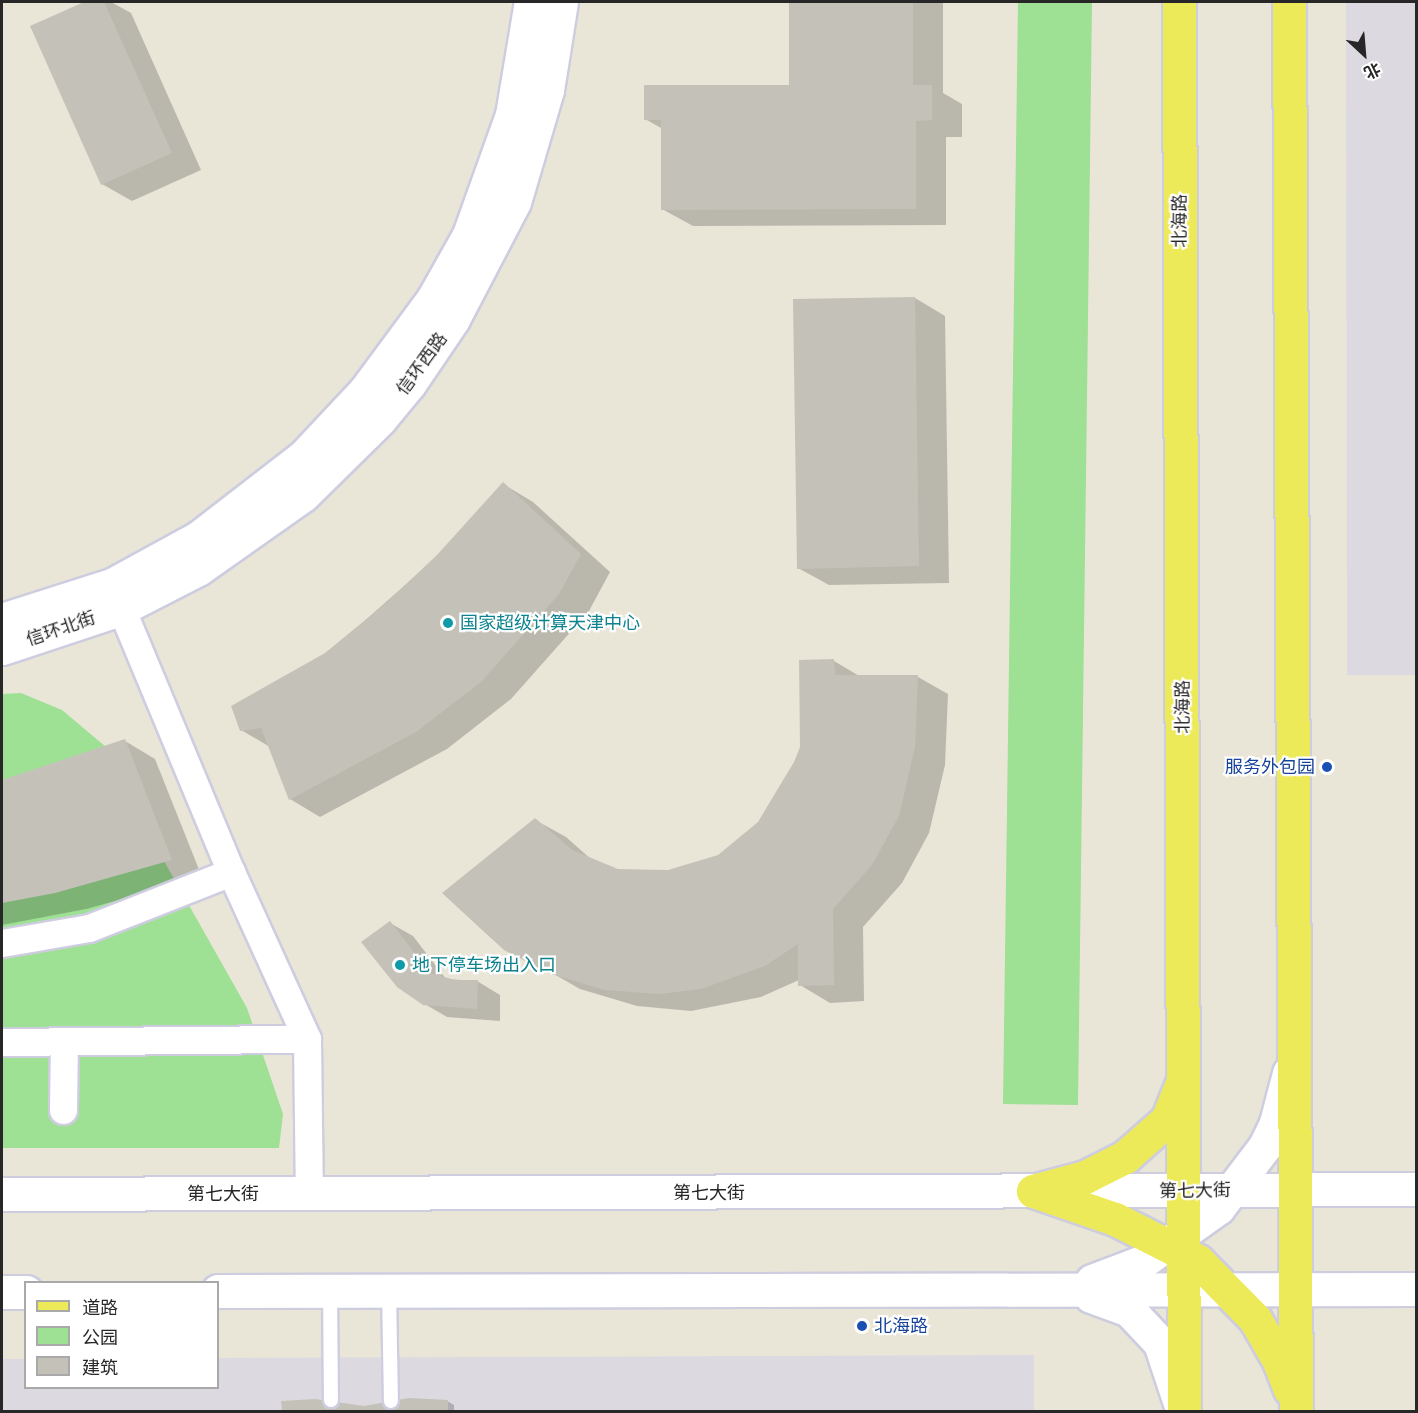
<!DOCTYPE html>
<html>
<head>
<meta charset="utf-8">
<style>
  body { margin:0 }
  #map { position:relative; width:1418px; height:1413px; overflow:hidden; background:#e9e6d8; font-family:"Roboto Condensed","Noto Sans SC",sans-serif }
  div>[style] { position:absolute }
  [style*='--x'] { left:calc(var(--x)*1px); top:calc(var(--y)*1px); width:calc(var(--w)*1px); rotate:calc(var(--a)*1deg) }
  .industrial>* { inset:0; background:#ddd9e1 }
  .green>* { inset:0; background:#9ee094 }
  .shadow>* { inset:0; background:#0003 }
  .building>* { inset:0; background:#c4c2b8 }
  .roads { filter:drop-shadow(2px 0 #cecde0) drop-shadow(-2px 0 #cecde0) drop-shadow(0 2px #cecde0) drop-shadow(0 -2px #cecde0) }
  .service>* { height:14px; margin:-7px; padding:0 7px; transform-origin:7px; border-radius:7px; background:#fff }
  .minor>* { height:27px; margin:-13.5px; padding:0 13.5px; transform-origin:13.5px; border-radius:13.5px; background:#fff }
  .tertiary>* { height:33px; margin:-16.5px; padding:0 16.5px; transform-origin:16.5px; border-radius:16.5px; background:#fff }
  .secondary>* { height:33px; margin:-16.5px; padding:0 16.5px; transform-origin:16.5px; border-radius:16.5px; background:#fff }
  .primary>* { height:33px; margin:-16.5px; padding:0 16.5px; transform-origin:16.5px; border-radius:16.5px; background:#edea59 }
  .dots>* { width:16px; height:16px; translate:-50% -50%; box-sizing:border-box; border:3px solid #fff; border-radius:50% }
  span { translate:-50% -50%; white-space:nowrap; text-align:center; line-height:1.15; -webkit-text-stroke:4.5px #fff; paint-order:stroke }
  .street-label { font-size:18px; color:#272727 }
  .culture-label { font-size:18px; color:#0d838f }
  .left { translate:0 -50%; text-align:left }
  .transit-label { font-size:18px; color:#164399 }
  .right { translate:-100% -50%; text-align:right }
  .frame { position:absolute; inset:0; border:3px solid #272727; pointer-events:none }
  .legend { position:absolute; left:24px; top:1281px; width:195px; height:108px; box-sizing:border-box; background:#fff; border:2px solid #a9a9a9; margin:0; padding:8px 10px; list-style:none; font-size:18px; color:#272727 }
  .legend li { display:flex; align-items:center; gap:12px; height:30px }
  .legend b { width:30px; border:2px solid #a9a9a9 }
  .north { position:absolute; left:1334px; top:24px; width:60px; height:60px; -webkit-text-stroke:4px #fff; paint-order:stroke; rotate:154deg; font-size:16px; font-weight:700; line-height:24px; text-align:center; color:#272727 }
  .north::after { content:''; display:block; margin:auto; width:21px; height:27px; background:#272727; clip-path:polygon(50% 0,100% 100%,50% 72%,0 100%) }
</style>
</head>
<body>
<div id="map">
  <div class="industrial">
    <i style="clip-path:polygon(1346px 2px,1416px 2px,1416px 675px,1347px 675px)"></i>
    <i style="clip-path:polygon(1034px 1355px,1034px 1411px,2px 1411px,2px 1359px,25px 1359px,26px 1388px,218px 1388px,218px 1358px)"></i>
  </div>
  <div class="green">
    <i style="clip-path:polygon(1018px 2px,1092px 2px,1078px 1105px,1003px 1104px)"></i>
    <i style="clip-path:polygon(21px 693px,62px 710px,125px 763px,164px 861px,247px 1008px,283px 1114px,279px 1148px,2px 1148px,2px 694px)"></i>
  </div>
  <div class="shadow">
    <i style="clip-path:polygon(88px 2px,111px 2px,131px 13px,201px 170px,132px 201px,102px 184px,32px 27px)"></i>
    <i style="clip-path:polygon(790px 2px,943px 2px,943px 93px,962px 104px,962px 137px,946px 137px,946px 225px,693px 226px,662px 209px,663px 129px,645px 119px,790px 86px)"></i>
    <i style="clip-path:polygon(915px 298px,945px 316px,949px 583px,829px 585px,798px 568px)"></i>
    <i style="clip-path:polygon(503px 484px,533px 502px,610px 572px,589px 611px,511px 699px,447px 749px,320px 817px,290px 799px,270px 747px,241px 730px,438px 556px)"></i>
    <i style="clip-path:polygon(834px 661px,861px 677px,918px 677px,948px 694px,945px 765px,929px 833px,902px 883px,863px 927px,864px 1001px,830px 1003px,800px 985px,799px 980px,761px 997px,691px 1011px,637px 1006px,580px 989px,491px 938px,444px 894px,535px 820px,566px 837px,592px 860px,617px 870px,668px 871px,719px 856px,760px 823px,796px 763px)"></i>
    <i style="clip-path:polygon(125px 741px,155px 759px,202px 877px,86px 909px,2px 925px,2px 782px)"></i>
    <i style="clip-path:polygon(390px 923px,413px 936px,446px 979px,477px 981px,500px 995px,500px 1021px,447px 1017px,423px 1003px)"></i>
    <i style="clip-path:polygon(447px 1401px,454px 1405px,454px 1412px,283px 1412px)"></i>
  </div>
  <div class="building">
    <i style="clip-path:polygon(84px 2px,104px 2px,172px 153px,101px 185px,30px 26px)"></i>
    <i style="clip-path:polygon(789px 2px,913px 2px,913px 85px,932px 85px,932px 120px,916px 121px,916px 209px,661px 210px,661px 120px,644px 120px,644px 85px,789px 85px)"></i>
    <i style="clip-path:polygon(915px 297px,919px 566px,797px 569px,793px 299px)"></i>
    <i style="clip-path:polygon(503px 482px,581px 554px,559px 594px,481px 682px,416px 732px,289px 800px,261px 728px,240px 731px,231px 706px,325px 653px,386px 603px,437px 555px)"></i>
    <i style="clip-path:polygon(834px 659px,835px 675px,918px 675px,915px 747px,899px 816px,872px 865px,833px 909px,834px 985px,798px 986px,798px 944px,765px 966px,701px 989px,659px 994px,605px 990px,548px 973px,504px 950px,442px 893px,535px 818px,572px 850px,618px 869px,668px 870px,718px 855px,758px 822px,794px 762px,800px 747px,799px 660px)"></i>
    <i style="clip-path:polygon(125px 739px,172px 860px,55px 893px,2px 903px,2px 780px)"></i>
    <i style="clip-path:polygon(390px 921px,430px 973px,455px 980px,478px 980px,477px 1009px,423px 1005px,397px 987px,361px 942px)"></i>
    <i style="clip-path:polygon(409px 1398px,448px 1400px,448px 1412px,282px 1412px,281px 1401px,315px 1399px,364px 1406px)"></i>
  </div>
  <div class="roads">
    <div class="service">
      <i style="--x:389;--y:1290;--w:111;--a:89"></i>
      <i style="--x:330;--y:1291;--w:109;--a:89.5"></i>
    </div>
    <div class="minor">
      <i style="--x:114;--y:591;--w:304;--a:67.4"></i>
      <i style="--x:231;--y:872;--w:183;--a:65.5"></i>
      <i style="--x:307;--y:1039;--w:155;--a:89.3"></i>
      <i style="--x:2;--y:943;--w:88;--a:-9.8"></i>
      <i style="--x:89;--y:928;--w:153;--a:-21.5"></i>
      <i style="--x:2;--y:1042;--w:305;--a:-0.6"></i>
      <i style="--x:63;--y:1110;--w:69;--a:-89.2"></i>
    </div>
    <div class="tertiary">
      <i style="--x:2;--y:620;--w:115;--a:-17.7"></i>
      <i style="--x:112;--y:585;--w:98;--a:-28.7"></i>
      <i style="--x:198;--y:538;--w:134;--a:-37.7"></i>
      <i style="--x:304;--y:456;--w:89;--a:-46.8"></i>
      <i style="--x:365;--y:391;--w:114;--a:-53.5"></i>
      <i style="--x:433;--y:299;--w:73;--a:-60.6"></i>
      <i style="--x:469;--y:235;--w:127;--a:-70.3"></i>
      <i style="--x:512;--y:115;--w:115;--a:-80.5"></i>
      <i style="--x:2;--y:648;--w:124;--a:-18.3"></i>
      <i style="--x:120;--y:609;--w:88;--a:-27.1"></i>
      <i style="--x:198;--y:569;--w:128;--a:-35.2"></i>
      <i style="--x:303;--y:495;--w:108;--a:-44.6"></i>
      <i style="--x:380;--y:419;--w:45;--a:-50.4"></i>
      <i style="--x:409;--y:384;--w:78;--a:-55.9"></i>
      <i style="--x:453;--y:319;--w:132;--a:-62.5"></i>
      <i style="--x:514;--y:202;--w:117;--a:-73.6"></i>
      <i style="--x:547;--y:90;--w:89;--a:-81"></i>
    </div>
    <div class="secondary">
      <i style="--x:2;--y:1194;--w:1414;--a:-0.2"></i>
      <i style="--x:1092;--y:1281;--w:53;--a:-20.8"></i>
      <i style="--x:1142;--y:1262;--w:93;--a:-35.4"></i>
      <i style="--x:1218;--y:1208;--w:78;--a:-52.8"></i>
      <i style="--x:1265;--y:1146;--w:25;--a:-64"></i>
      <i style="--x:1276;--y:1123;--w:52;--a:-75.4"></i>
      <i style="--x:218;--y:1291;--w:1198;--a:-0.1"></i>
      <i style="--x:2;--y:1292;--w:24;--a:0"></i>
      <i style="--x:1091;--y:1296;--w:40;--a:20.2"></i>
      <i style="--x:1129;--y:1310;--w:45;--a:46.8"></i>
      <i style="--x:1160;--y:1343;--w:63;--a:71.6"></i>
    </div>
    <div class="primary">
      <i style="--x:1179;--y:2;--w:1410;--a:89.8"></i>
      <i style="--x:1289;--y:2;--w:1410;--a:89.72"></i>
      <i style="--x:1033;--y:1191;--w:87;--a:18.9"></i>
      <i style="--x:1115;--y:1219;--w:93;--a:26.8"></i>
      <i style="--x:1198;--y:1261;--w:81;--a:45.5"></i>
      <i style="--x:1255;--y:1319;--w:48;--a:60.3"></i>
      <i style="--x:1279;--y:1361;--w:30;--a:69"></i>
      <i style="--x:1033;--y:1191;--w:54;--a:-15.1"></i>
      <i style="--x:1085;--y:1177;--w:45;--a:-26.6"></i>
      <i style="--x:1125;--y:1157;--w:56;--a:-41.4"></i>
      <i style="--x:1167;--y:1120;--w:37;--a:-68"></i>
    </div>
  </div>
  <div class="dots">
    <i style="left:448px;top:623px;background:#0f9aa8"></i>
    <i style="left:1327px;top:767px;background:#1a4fb4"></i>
    <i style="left:400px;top:965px;background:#0f9aa8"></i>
    <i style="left:862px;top:1326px;background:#1a4fb4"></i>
  </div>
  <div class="street-label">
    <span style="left:1180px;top:221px;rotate:-90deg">北海路</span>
    <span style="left:422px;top:364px;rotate:-54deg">信环西路</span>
    <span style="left:61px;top:629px;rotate:-19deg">信环北街</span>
    <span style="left:1183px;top:707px;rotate:-90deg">北海路</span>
    <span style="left:1195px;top:1191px;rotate:-1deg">第七大街</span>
    <span style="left:709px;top:1193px">第七大街</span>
    <span style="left:223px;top:1194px">第七大街</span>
  </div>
  <div class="culture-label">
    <span class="left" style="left:460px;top:623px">国家超级计算天津中心</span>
    <span class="left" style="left:412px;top:965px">地下停车场出入口</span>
  </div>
  <div class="transit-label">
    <span class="right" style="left:1315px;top:767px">服务外包园</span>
    <span class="left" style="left:874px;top:1326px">北海路</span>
  </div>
  <div class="frame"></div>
  <ul class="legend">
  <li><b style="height:8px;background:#edea59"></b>道路</li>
  <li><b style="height:16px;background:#9ee094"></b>公园</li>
  <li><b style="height:16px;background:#c4c2b8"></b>建筑</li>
  </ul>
  <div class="north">北</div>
</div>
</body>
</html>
